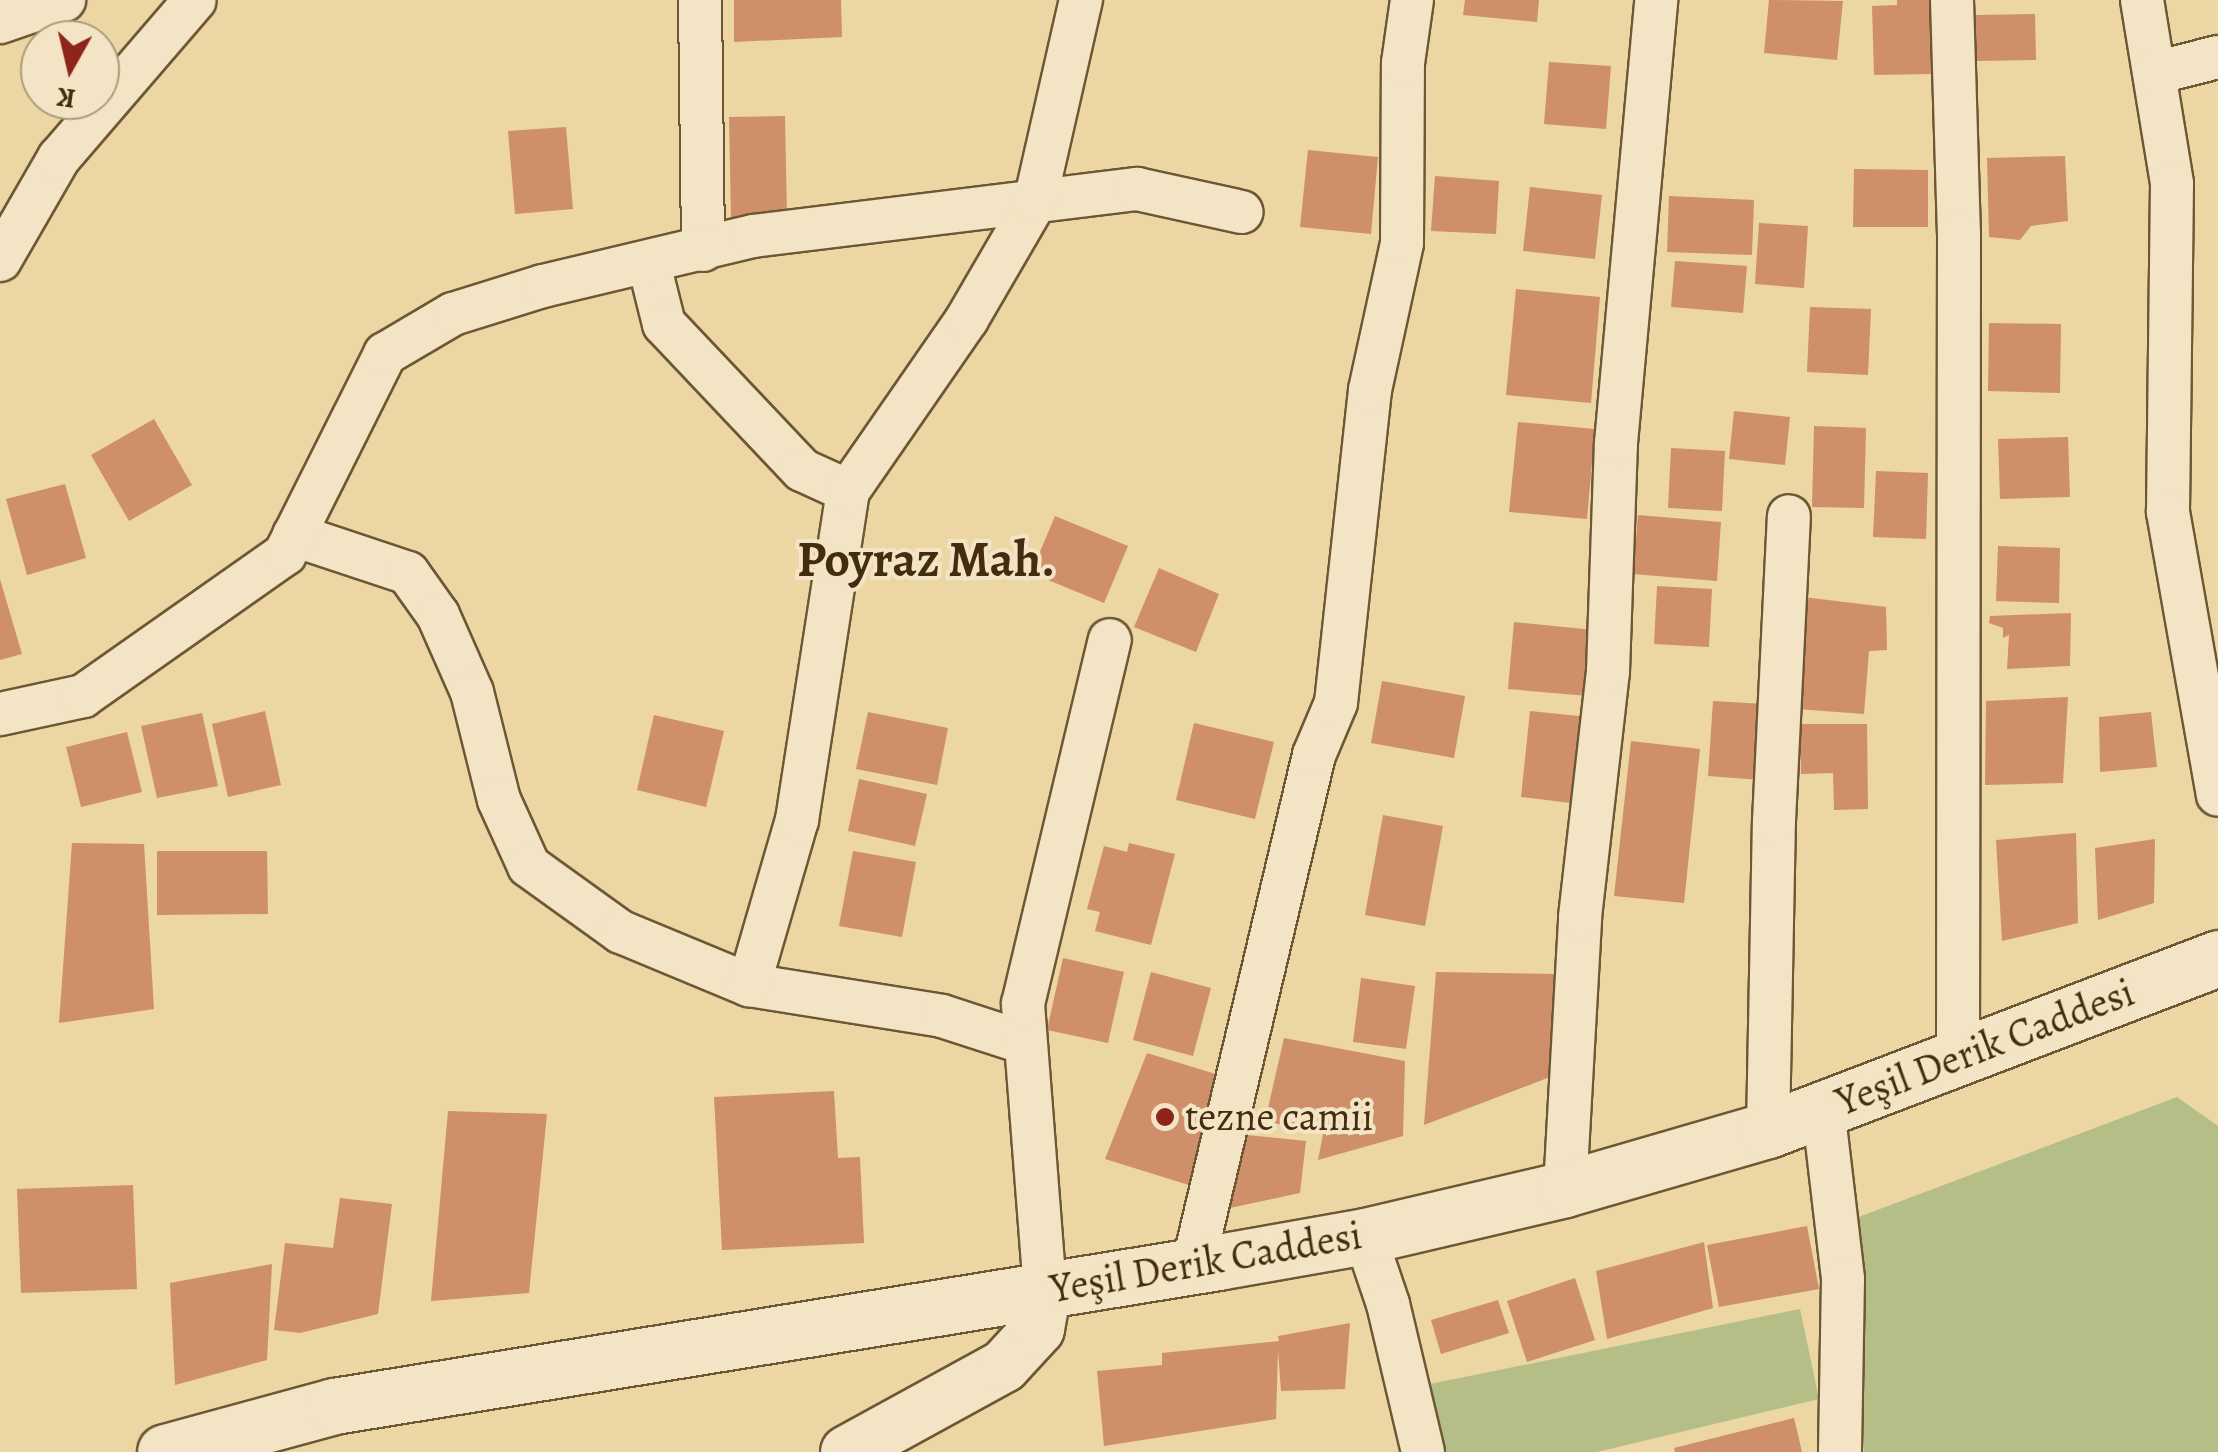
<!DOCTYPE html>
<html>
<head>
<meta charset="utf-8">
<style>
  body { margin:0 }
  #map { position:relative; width:2218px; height:1452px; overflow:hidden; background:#ebd6a4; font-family:Alegreya,serif }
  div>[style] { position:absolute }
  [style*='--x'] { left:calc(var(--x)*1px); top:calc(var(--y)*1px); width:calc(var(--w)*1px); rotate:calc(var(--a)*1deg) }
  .green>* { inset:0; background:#b5be87 }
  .building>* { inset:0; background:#ce8f6a }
  .roads { filter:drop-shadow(2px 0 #6e5734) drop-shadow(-2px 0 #6e5734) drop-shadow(0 2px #6e5734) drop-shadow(0 -2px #6e5734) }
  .minor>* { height:42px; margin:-21px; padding:0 21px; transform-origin:21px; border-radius:21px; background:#f2e4c4 }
  .tertiary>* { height:52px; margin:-26px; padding:0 26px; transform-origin:26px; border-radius:26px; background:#f2e4c4 }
  .secondary>* { height:55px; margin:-27.5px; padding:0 27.5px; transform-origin:27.5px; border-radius:27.5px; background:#f2e4c4 }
  .dots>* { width:28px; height:28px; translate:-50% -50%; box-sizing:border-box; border:5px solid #f2e4c4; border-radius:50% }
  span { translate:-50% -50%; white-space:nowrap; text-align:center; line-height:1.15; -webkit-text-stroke:8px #f2e4c4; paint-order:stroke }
  .street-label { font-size:40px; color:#442d0f }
  .poi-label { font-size:40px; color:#442d0f }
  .left { translate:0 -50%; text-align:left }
  .district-label { font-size:50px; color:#442d0f; font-weight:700 }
  .north { position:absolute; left:20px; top:20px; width:100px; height:100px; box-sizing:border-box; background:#f2e4c4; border:2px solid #ac9b7c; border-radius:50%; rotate:188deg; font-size:28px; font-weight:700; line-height:40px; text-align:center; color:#442d0f }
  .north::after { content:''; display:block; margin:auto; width:35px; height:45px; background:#8f2418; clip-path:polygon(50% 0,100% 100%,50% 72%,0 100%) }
</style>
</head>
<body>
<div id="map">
  <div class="green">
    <i style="clip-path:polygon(2177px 1097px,2218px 1126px,2218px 1452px,1864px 1452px,1856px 1218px)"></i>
    <i style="clip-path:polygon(1800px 1309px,1819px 1399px,1597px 1452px,1441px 1452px,1425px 1385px)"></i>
  </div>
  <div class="building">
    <i style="clip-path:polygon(734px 0,841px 0,842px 37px,734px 42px)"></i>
    <i style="clip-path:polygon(1465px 0,1539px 0,1537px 22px,1463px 15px)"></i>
    <i style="clip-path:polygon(1769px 0,1843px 1px,1837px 60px,1764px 53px)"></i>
    <i style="clip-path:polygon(1897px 0,1930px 0,1932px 74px,1874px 75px,1872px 6px,1897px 5px)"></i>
    <i style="clip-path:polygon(2035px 14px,2036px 60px,1976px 61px,1976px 15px)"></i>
    <i style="clip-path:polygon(1549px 62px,1611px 66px,1606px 129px,1544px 124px)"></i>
    <i style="clip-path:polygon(785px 116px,787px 218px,731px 219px,729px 117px)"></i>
    <i style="clip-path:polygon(566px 127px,573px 209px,515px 214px,508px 131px)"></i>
    <i style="clip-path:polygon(1308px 150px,1378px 157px,1371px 234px,1300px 227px)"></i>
    <i style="clip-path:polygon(2065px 156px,2068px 221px,2031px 226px,2020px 240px,1989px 237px,1987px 158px)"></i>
    <i style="clip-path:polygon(1854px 169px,1928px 170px,1928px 227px,1853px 227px)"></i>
    <i style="clip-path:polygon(1435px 176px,1499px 181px,1496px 234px,1431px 231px)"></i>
    <i style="clip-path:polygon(1530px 187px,1602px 195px,1595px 259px,1523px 251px)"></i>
    <i style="clip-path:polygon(1669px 196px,1754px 200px,1752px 255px,1667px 252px)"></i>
    <i style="clip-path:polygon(1759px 223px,1808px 226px,1804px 288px,1755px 284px)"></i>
    <i style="clip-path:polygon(1675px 261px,1747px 266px,1743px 313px,1671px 307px)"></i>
    <i style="clip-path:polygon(1516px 289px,1600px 297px,1591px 403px,1506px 395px)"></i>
    <i style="clip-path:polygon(1810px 307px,1871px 309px,1868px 375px,1807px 372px)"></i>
    <i style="clip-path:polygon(1989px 323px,2061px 324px,2060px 393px,1988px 391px)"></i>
    <i style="clip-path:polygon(1734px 411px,1790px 417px,1785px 465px,1729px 459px)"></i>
    <i style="clip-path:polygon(154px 419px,192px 485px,129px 521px,91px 455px)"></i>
    <i style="clip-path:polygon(1518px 422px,1595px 429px,1587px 519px,1509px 512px)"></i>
    <i style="clip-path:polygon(1814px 426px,1866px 428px,1864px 508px,1812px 507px)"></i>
    <i style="clip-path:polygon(2068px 437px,2070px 497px,2000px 499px,1998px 439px)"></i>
    <i style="clip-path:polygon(1671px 448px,1725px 451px,1722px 511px,1668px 508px)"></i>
    <i style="clip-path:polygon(1876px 471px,1928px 473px,1926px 539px,1873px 537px)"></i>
    <i style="clip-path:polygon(65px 484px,86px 558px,27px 575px,6px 499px)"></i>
    <i style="clip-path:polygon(1638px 515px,1721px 522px,1717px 581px,1633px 574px)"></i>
    <i style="clip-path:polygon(1055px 516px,1128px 546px,1104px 603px,1031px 573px)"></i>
    <i style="clip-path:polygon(1998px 546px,2060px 548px,2059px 603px,1996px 601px)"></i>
    <i style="clip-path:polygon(1159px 568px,1219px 594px,1196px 652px,1134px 627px)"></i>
    <i style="clip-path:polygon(0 579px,22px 654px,0 660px)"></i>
    <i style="clip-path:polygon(1657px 586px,1712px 589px,1709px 647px,1654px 644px)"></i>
    <i style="clip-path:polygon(1803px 597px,1886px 607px,1887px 650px,1869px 651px,1864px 714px,1797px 709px)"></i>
    <i style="clip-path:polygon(2071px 613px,2070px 666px,2007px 669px,2009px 635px,2003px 638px,2003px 628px,1989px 623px,1990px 616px)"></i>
    <i style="clip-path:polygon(1514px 622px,1594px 630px,1588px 696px,1508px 689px)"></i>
    <i style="clip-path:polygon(1382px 681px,1465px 696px,1454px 758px,1371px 743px)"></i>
    <i style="clip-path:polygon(2068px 697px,2063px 783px,1985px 785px,1986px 701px)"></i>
    <i style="clip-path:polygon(1713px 701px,1765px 704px,1760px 780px,1708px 776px)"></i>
    <i style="clip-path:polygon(265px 711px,281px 785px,228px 797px,212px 724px)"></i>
    <i style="clip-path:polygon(1530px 711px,1588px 717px,1579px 804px,1521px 797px)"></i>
    <i style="clip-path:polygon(868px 712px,948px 728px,937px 785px,856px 769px)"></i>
    <i style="clip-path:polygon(2151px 712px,2157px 767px,2100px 772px,2099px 717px)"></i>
    <i style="clip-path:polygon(202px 713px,218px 786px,157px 798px,141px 726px)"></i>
    <i style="clip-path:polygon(654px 715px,724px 731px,706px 807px,637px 790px)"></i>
    <i style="clip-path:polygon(1194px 723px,1274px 742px,1255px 819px,1176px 800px)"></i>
    <i style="clip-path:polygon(1800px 724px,1867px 724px,1868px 809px,1834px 810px,1833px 773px,1801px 774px)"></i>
    <i style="clip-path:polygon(127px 732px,142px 792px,81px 807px,66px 747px)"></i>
    <i style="clip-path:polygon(1631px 741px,1700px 749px,1684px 903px,1614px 896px)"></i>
    <i style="clip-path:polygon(859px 779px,927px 794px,915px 846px,848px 831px)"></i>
    <i style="clip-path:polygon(1383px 815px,1443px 826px,1425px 926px,1365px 915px)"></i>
    <i style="clip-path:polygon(2076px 833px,2078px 923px,2002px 941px,1996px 840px)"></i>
    <i style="clip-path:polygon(2155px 839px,2154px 903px,2098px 920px,2095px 848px)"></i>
    <i style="clip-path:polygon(72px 843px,144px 844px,154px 1009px,59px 1023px)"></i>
    <i style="clip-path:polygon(1129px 843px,1175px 854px,1151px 945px,1095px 931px,1100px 912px,1087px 909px,1104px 846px,1127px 852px)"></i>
    <i style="clip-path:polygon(157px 851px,267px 851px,268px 914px,157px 915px)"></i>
    <i style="clip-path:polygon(853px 851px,916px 862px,902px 937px,839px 926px)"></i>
    <i style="clip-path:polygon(1063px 958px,1124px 972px,1108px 1043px,1047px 1030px)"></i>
    <i style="clip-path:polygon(1151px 972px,1211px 988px,1193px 1056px,1133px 1040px)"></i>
    <i style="clip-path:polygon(1436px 972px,1559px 974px,1550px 1077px,1424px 1125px)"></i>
    <i style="clip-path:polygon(1361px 978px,1415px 986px,1406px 1049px,1353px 1042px)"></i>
    <i style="clip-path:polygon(1284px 1038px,1405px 1061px,1403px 1136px,1318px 1160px,1323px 1134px,1265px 1121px)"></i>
    <i style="clip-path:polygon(1147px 1053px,1222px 1076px,1189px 1185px,1105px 1159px)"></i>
    <i style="clip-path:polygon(834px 1091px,838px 1158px,860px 1157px,864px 1243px,722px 1250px,714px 1097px)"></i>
    <i style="clip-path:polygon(448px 1111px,547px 1114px,529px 1293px,431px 1301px)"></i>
    <i style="clip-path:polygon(1237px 1134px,1306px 1141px,1300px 1193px,1225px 1209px)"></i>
    <i style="clip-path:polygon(133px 1185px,137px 1289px,21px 1293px,17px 1189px)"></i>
    <i style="clip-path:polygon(340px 1198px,392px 1204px,378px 1314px,300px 1333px,274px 1330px,285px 1243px,333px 1248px)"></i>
    <i style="clip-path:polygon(1807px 1226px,1819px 1289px,1719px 1307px,1707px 1245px)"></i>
    <i style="clip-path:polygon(1704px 1242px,1713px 1308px,1607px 1339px,1596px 1271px)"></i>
    <i style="clip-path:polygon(272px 1264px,267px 1360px,175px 1385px,170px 1283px)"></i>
    <i style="clip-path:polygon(1575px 1278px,1595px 1340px,1527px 1362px,1507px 1301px)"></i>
    <i style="clip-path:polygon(1498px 1300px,1509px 1333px,1441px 1354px,1431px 1320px)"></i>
    <i style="clip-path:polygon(1350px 1323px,1345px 1389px,1281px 1391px,1278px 1350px,1276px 1419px,1104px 1446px,1097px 1371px,1162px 1365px,1162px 1353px,1279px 1341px,1278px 1336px)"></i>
    <i style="clip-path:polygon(1794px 1418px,1802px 1452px,1675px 1452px,1674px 1448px)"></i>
  </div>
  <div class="roads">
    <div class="minor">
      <i style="--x:700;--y:0;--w:250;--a:89.3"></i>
      <i style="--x:1952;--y:0;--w:235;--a:88.3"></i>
      <i style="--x:1959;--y:235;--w:822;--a:90.07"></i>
      <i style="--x:2142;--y:0;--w:186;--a:80.7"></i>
      <i style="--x:2172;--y:184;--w:328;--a:90.7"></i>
      <i style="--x:2168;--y:512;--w:287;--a:80"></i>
      <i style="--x:0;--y:22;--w:68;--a:-19"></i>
      <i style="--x:2155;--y:73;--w:65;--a:-14.3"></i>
      <i style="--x:0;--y:260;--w:118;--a:-60"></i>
      <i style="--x:59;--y:158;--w:208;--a:-49.3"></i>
      <i style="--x:649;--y:264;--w:62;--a:76"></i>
      <i style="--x:664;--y:324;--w:201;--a:46.6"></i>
      <i style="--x:802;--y:470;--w:51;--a:24.5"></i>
      <i style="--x:294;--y:535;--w:120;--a:18.4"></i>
      <i style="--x:408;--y:573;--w:52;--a:54.5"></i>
      <i style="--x:438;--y:615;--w:84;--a:66.2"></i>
      <i style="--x:472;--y:692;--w:111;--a:76"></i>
      <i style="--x:499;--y:800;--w:72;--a:65.6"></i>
      <i style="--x:529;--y:866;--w:113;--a:35.7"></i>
      <i style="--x:621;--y:932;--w:139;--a:22.5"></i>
      <i style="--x:749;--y:985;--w:195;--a:9.1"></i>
      <i style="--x:942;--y:1016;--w:87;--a:18"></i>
      <i style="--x:0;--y:714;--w:85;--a:-12.2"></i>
      <i style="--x:83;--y:696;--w:247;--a:-35.1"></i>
      <i style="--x:285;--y:554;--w:224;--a:-63.4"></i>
      <i style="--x:385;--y:354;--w:79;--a:-30.5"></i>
      <i style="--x:453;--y:314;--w:94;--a:-17.3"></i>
      <i style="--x:543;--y:286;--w:216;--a:-13.4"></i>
      <i style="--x:753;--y:236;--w:387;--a:-7"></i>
      <i style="--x:1137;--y:189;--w:107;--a:12.4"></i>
      <i style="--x:749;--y:985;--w:172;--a:-73.8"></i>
      <i style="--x:797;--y:820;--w:333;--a:-81.2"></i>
      <i style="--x:848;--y:491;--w:209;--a:-55.3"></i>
      <i style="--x:967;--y:319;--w:135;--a:-59.8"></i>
      <i style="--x:1035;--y:202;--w:207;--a:-77.2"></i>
      <i style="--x:1823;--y:1108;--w:172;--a:83.3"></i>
      <i style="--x:1843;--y:1279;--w:173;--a:91"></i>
      <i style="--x:1768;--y:1130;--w:309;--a:-88.9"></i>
      <i style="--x:1774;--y:821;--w:305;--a:-87.2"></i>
      <i style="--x:1565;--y:1189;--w:272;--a:-86.8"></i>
      <i style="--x:1580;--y:917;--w:248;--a:-83.5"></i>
      <i style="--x:1608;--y:671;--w:228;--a:-88"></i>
      <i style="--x:1616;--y:443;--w:445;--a:-84.8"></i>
      <i style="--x:1365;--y:1236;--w:72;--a:71.3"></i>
      <i style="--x:1388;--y:1304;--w:152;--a:76.7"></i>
      <i style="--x:1193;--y:1266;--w:525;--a:-76.68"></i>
      <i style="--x:1314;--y:755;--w:56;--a:-67.1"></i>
      <i style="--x:1336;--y:703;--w:315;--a:-83.8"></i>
      <i style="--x:1370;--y:390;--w:150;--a:-77.7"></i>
      <i style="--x:1402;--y:243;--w:180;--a:-89.7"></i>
      <i style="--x:1403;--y:63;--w:64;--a:-81.9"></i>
      <i style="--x:1045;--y:1290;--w:287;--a:-94.4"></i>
      <i style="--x:1023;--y:1004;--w:374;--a:-76.6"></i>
    </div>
    <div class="tertiary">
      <i style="--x:847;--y:1452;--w:179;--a:-28.7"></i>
      <i style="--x:1004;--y:1366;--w:50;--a:-47.4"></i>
      <i style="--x:1038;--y:1329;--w:40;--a:-80"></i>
    </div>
    <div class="secondary">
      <i style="--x:165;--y:1452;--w:175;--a:-15.2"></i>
      <i style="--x:334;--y:1406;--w:896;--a:-9.25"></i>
      <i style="--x:1218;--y:1262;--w:149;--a:-10"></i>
      <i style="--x:1365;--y:1236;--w:205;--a:-13.2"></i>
      <i style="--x:1565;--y:1189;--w:211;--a:-16.2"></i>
      <i style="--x:1768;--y:1130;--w:482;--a:-20.9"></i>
    </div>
  </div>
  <div class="dots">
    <i style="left:1165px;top:1117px;background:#8f2418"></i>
  </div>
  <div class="street-label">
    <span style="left:1985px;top:1047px;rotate:-21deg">Yeşil Derik Caddesi</span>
    <span style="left:1206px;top:1262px;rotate:-10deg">Yeşil Derik Caddesi</span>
  </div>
  <div class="poi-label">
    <span class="left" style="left:1185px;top:1117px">tezne camii</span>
  </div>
  <div class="district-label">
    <span style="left:926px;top:560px">Poyraz Mah.</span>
  </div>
  <div class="north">K</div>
</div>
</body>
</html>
